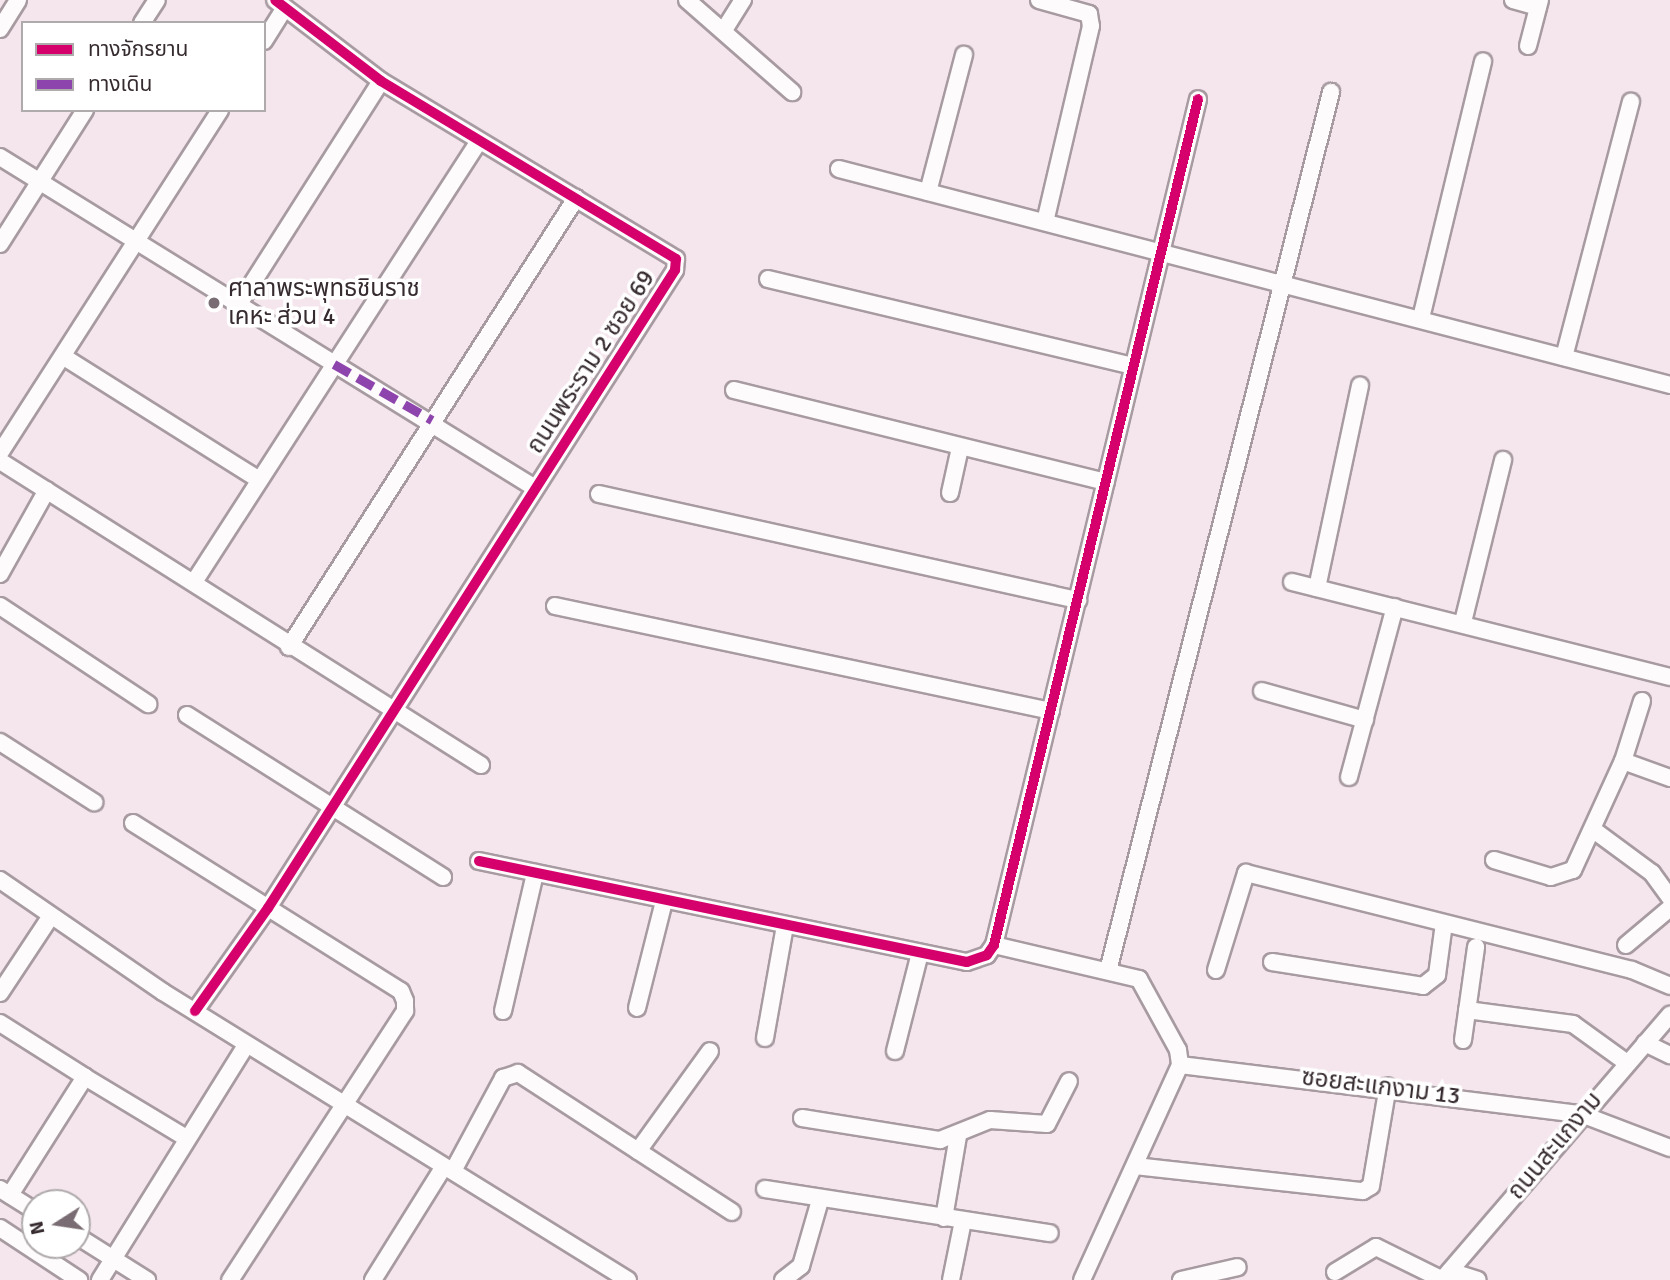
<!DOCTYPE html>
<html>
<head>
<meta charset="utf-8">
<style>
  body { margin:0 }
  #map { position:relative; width:1670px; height:1280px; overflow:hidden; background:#f5e5ed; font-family:Signika,"Noto Sans Thai",sans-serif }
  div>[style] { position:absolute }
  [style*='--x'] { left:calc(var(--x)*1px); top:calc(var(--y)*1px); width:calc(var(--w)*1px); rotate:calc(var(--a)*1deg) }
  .roads { filter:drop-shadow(2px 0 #a79ba1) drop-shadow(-2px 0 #a79ba1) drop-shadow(0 2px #a79ba1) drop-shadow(0 -2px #a79ba1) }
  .minor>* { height:16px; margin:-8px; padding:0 8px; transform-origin:8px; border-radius:8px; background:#fefbfc }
  .quiet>* { height:9px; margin-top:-4.5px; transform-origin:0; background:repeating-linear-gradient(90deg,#8e44ad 0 18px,transparent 0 27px) }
  .cycleway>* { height:10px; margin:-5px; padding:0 5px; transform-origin:5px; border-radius:5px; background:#d6006c }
  .dots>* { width:19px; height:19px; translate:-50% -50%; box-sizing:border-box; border:4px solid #fff; border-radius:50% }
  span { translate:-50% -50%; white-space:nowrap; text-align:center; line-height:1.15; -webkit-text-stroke:7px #fff; paint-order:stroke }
  .poi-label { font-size:24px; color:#362b30 }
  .left { translate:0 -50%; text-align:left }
  .street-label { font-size:24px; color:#362b30 }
  .legend { position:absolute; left:21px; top:21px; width:245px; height:91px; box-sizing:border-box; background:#fff; border:2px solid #afaaac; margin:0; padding:9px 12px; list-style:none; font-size:21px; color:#362b30 }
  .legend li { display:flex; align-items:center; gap:14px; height:35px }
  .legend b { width:35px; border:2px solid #afaaac }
  .north { position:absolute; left:21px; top:1189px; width:70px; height:70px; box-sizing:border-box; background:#fff; border:2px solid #afaaac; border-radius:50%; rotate:258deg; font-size:19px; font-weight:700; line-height:28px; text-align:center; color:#362b30 }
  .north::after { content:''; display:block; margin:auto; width:24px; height:32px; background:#796c72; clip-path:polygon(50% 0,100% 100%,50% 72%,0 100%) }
</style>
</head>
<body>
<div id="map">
  <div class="roads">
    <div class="minor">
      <i style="--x:687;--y:0;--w:140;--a:41.2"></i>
      <i style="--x:1039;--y:0;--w:52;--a:15.6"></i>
      <i style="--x:1089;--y:14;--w:12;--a:81"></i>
      <i style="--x:1091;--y:26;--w:201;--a:103.2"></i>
      <i style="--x:1513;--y:0;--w:26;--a:16"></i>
      <i style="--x:142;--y:23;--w:27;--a:-57"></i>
      <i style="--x:0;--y:29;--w:34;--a:-58"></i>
      <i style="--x:724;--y:30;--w:36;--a:-58"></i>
      <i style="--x:264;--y:41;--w:39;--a:-58"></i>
      <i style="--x:1528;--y:46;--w:48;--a:-75.4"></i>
      <i style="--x:0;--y:157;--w:629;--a:31.74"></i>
      <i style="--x:839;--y:169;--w:859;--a:14.57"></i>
      <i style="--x:928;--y:192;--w:142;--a:-75.3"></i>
      <i style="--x:0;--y:244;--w:159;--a:-57.6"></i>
      <i style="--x:768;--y:279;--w:374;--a:13.4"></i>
      <i style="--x:239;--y:304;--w:264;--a:-57.5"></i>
      <i style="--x:1421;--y:318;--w:264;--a:-76.4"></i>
      <i style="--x:64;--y:357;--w:231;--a:32.2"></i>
      <i style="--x:1564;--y:357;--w:264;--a:-75.3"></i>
      <i style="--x:734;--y:390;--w:383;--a:13.9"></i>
      <i style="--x:0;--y:453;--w:407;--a:-57.3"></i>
      <i style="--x:0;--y:461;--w:569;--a:32.29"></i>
      <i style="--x:950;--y:493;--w:46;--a:-77.5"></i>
      <i style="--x:599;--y:494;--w:491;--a:12.5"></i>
      <i style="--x:0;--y:574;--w:96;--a:-60.8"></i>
      <i style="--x:194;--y:582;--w:525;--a:-57.13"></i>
      <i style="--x:1292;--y:582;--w:390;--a:14.1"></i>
      <i style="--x:1317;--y:588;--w:207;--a:-78"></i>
      <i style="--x:0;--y:606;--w:178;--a:33.5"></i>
      <i style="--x:555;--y:606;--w:507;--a:11.95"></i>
      <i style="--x:1463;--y:622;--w:167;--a:-76.1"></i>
      <i style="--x:289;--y:647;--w:533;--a:-57.41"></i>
      <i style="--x:1262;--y:691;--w:107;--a:15.7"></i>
      <i style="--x:187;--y:715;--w:303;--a:32.3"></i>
      <i style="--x:0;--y:742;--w:112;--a:32.6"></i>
      <i style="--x:1623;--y:761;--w:50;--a:19.9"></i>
      <i style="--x:1349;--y:777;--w:176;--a:-74.9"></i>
      <i style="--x:133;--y:823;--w:316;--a:32.1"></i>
      <i style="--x:401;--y:991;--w:11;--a:68"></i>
      <i style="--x:405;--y:1001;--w:10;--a:90"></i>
      <i style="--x:405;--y:1011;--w:321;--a:123"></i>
      <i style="--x:1595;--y:831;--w:71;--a:36.4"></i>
      <i style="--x:1652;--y:873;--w:31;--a:54"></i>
      <i style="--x:1494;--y:860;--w:59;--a:16.6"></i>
      <i style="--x:1551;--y:877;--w:23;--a:-18"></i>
      <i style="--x:1573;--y:870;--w:120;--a:-65.4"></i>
      <i style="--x:1623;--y:761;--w:63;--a:-72.4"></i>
      <i style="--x:479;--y:861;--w:498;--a:11.7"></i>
      <i style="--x:967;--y:962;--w:21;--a:-19"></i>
      <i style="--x:987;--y:955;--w:12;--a:-55"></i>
      <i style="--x:994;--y:945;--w:870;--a:-76.44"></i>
      <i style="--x:0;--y:880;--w:198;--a:34.5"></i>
      <i style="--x:163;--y:992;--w:547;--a:31.77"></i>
      <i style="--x:994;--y:945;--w:149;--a:13.2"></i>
      <i style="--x:1139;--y:979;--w:81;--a:61.2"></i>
      <i style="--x:1178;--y:1050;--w:15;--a:82"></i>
      <i style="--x:1180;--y:1065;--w:236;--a:114.5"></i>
      <i style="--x:1626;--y:945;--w:57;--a:-40.1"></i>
      <i style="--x:1272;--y:962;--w:153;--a:9"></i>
      <i style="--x:1423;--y:986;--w:18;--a:-38"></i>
      <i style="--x:1437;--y:975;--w:52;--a:-82.3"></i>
      <i style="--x:1216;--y:970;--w:102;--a:-72.8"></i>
      <i style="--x:1246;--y:873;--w:398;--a:14.1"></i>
      <i style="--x:1632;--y:970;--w:41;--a:22.8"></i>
      <i style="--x:1108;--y:971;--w:907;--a:-75.76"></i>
      <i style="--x:0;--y:993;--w:92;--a:-56.5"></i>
      <i style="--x:637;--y:1008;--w:110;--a:-75.8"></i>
      <i style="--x:1467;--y:1010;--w:107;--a:7.5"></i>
      <i style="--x:1573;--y:1024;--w:67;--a:35.8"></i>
      <i style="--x:195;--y:1011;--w:126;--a:-54.7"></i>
      <i style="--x:268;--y:908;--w:757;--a:-57.46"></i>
      <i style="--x:675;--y:270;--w:11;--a:-85"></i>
      <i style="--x:676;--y:259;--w:345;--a:-148.9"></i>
      <i style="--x:381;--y:81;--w:133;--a:-142.6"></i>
      <i style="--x:503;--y:1011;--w:142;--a:-76.9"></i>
      <i style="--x:0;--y:1023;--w:101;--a:32.4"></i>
      <i style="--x:765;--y:1038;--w:114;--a:-79.9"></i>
      <i style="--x:1463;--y:1040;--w:94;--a:-82"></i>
      <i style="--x:1645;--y:1043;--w:28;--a:26"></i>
      <i style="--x:895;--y:1051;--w:101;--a:-75.7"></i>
      <i style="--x:1180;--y:1065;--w:404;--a:7"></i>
      <i style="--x:1581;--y:1114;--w:95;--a:20.9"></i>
      <i style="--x:802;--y:1118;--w:140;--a:9.1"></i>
      <i style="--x:940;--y:1140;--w:54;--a:-21.8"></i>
      <i style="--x:990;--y:1120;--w:57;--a:4"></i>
      <i style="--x:1047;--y:1124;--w:48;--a:-62.9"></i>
      <i style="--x:638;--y:1151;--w:123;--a:-54.2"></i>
      <i style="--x:1135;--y:1166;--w:229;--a:6.3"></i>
      <i style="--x:1363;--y:1191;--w:9;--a:-32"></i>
      <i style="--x:1371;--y:1186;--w:101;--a:-80.4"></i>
      <i style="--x:453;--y:1171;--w:106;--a:-61.7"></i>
      <i style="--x:503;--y:1078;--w:16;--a:-18"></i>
      <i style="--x:518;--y:1073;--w:255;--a:33"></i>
      <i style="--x:0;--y:1189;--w:41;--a:32.2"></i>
      <i style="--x:765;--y:1189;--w:288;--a:8.8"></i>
      <i style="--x:10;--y:1195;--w:140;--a:-57.6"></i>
      <i style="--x:85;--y:1077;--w:118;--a:31.1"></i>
      <i style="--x:944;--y:1218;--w:83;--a:-80.3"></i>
      <i style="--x:0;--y:1228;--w:95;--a:33.4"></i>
      <i style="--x:77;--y:1236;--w:83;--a:32.2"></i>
      <i style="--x:1450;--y:1271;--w:29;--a:18"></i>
      <i style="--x:1335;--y:1272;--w:48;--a:-31.4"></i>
      <i style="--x:1376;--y:1247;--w:75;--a:26.2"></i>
      <i style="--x:100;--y:1280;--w:277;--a:-58.1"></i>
      <i style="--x:373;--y:1280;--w:132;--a:-58"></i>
      <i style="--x:783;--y:1280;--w:23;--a:-38"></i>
      <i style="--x:801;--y:1266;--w:69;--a:-73.9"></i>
      <i style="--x:951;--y:1280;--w:60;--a:-78.5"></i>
      <i style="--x:1181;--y:1280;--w:58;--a:-12.8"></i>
      <i style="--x:1442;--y:1280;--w:350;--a:-49.3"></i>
    </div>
  </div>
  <div class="quiet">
    <i style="--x:334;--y:364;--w:113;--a:29.7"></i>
  </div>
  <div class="cycleway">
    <i style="--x:479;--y:861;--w:498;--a:11.7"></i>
    <i style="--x:967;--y:962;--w:21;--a:-19"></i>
    <i style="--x:987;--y:955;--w:12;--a:-55"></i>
    <i style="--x:994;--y:945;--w:870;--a:-76.44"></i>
    <i style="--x:195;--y:1011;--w:126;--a:-54.7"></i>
    <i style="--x:268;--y:908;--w:757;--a:-57.46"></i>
    <i style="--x:675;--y:270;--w:11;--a:-85"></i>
    <i style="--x:676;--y:259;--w:345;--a:-148.9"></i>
    <i style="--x:381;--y:81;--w:133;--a:-142.6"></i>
  </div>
  <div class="dots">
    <i style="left:214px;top:303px;background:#796c72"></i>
  </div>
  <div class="poi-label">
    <span class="left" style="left:228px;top:303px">ศาลาพระพุทธชินราช<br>เคหะ ส่วน 4</span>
  </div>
  <div class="street-label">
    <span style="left:591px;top:362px;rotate:-57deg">ถนนพระราม 2 ซอย 69</span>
    <span style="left:1381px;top:1087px;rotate:7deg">ซอยสะแกงาม 13</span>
    <span style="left:1555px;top:1146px;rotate:-50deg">ถนนสะแกงาม</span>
  </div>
  <ul class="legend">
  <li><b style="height:9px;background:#d6006c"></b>ทางจักรยาน</li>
  <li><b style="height:9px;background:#8e44ad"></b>ทางเดิน</li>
  </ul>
  <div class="north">N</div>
</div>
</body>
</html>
